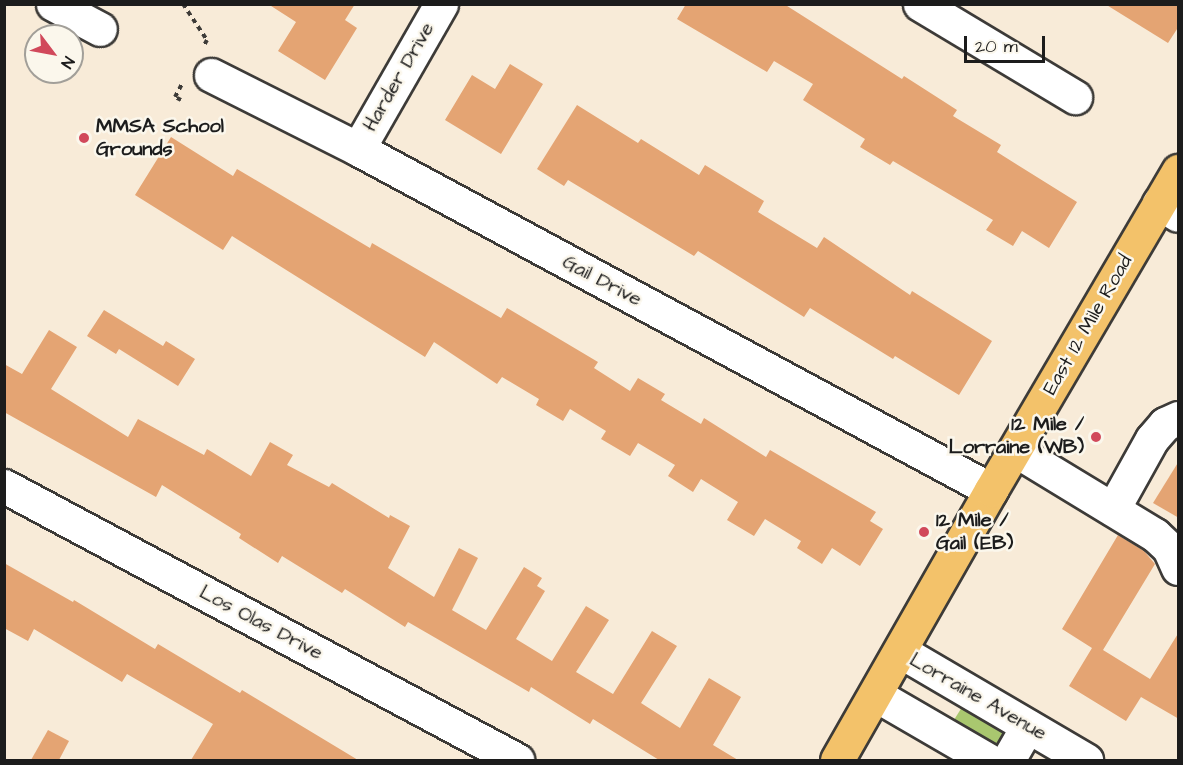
<!DOCTYPE html>
<html>
<head>
<meta charset="utf-8">
<style>
  body { margin:0 }
  #map { position:relative; width:1183px; height:765px; overflow:hidden; background:#f8ebd8; font-family:"Architects Daughter",sans-serif }
  div>[style] { position:absolute }
  [style*='--x'] { left:calc(var(--x)*1px); top:calc(var(--y)*1px); width:calc(var(--w)*1px); rotate:calc(var(--a)*1deg) }
  .green>* { inset:0; background:#a9c76f }
  .building>* { inset:0; background:#e4a473 }
  .path>* { height:4px; margin-top:-2px; transform-origin:0; background:repeating-linear-gradient(90deg,#3d3b38 0 4.5px,transparent 0 9px) }
  .roads { filter:drop-shadow(2px 0 #3d3b38) drop-shadow(-2px 0 #3d3b38) drop-shadow(0 2px #3d3b38) drop-shadow(0 -2px #3d3b38) }
  .minor>* { height:33px; margin:-16.5px; padding:0 16.5px; transform-origin:16.5px; border-radius:16.5px; background:#fff }
  .major>* { height:33px; margin:-16.5px; padding:0 16.5px; transform-origin:16.5px; border-radius:16.5px; background:#f3c26a }
  .dots>* { width:16px; height:16px; translate:-50% -50%; box-sizing:border-box; border:3px solid #fbf7ec; border-radius:50% }
  span { translate:-50% -50%; white-space:nowrap; text-align:center; line-height:1.15; -webkit-text-stroke:5px #fbf7ec; paint-order:stroke }
  .street-label { font-size:20px; color:#1c1c1c }
  .poi-label { font-size:20px; color:#1c1c1c; font-weight:700 }
  .left { translate:0 -50%; text-align:left }
  .right { translate:-100% -50%; text-align:right }
  .frame { position:absolute; inset:0; border:6px solid #1c1c1c; pointer-events:none }
  .north { position:absolute; left:24px; top:24px; width:60px; height:60px; box-sizing:border-box; background:#fbf7ec; border:2px solid #a29f99; border-radius:50%; rotate:122deg; font-size:16px; font-weight:700; line-height:24px; text-align:center; color:#1c1c1c }
  .north::after { content:''; display:block; margin:auto; width:21px; height:27px; background:#d1495b; clip-path:polygon(50% 0,100% 100%,50% 72%,0 100%) }
  .scale { position:absolute; left:964px; top:36px; width:81px; height:27px; box-sizing:border-box; border:3px solid #1c1c1c; border-top:0; padding-left:8px; font-size:18px; line-height:21px; white-space:nowrap; color:#1c1c1c; -webkit-text-stroke:4px #fbf7ec; paint-order:stroke }
</style>
</head>
<body>
<div id="map">
  <div class="green">
    <i style="clip-path:polygon(964px 704px,1005px 729px,1008px 734px,999px 747px,992px 746px,952px 723px)"></i>
  </div>
  <div class="building">
    <i style="clip-path:polygon(268px 4px,355px 4px,345px 20px,357px 28px,325px 80px,278px 51px,296px 22px)"></i>
    <i style="clip-path:polygon(686px 4px,784px 4px,902px 79px,904px 76px,957px 110px,953px 116px,1001px 145px,997px 152px,1077px 202px,1049px 248px,1022px 231px,1013px 246px,986px 230px,993px 220px,893px 161px,890px 165px,860px 147px,865px 139px,803px 100px,813px 84px,774px 61px,767px 72px,677px 19px)"></i>
    <i style="clip-path:polygon(1105px 4px,1179px 4px,1179px 26px,1168px 43px)"></i>
    <i style="clip-path:polygon(510px 64px,543px 84px,501px 154px,445px 120px,472px 75px,495px 89px)"></i>
    <i style="clip-path:polygon(577px 105px,638px 143px,641px 139px,699px 175px,705px 165px,764px 201px,758px 212px,817px 248px,824px 237px,910px 295px,912px 291px,992px 341px,959px 395px,895px 356px,893px 359px,810px 308px,804px 317px,698px 251px,694px 256px,568px 180px,564px 186px,537px 169px)"></i>
    <i style="clip-path:polygon(171px 137px,233px 176px,237px 169px,370px 248px,372px 243px,501px 318px,507px 308px,598px 362px,594px 368px,630px 391px,638px 378px,665px 394px,661px 400px,701px 424px,704px 418px,766px 457px,770px 450px,876px 512px,870px 521px,883px 529px,860px 566px,832px 548px,822px 564px,797px 548px,801px 541px,765px 519px,754px 536px,727px 520px,738px 502px,701px 479px,693px 492px,668px 476px,675px 465px,638px 443px,630px 456px,601px 439px,606px 431px,570px 409px,563px 421px,536px 405px,539px 399px,502px 377px,497px 384px,434px 342px,425px 357px,232px 236px,223px 250px,135px 195px)"></i>
    <i style="clip-path:polygon(104px 310px,163px 346px,166px 341px,195px 359px,178px 386px,119px 349px,116px 354px,87px 336px)"></i>
    <i style="clip-path:polygon(49px 330px,77px 347px,51px 389px,128px 437px,138px 419px,204px 455px,207px 449px,251px 476px,270px 442px,293px 455px,287px 465px,329px 487px,332px 483px,389px 518px,390px 515px,410px 526px,388px 568px,434px 597px,459px 548px,478px 558px,452px 610px,486px 630px,524px 567px,542px 578px,537px 586px,545px 591px,516px 639px,552px 661px,586px 606px,609px 620px,576px 672px,613px 694px,652px 631px,677px 646px,641px 703px,680px 728px,709px 678px,741px 697px,713px 745px,738px 760px,659px 760px,593px 719px,590px 724px,531px 687px,529px 692px,408px 622px,405px 627px,345px 589px,342px 593px,282px 556px,278px 563px,239px 538px,241px 534px,162px 485px,156px 497px,4px 412px,4px 364px,22px 374px)"></i>
    <i style="clip-path:polygon(1179px 461px,1179px 518px,1153px 503px)"></i>
    <i style="clip-path:polygon(1118px 535px,1144px 551px,1155px 564px,1103px 650px,1150px 679px,1179px 632px,1179px 719px,1141px 697px,1126px 721px,1069px 686px,1092px 648px,1062px 629px)"></i>
    <i style="clip-path:polygon(4px 563px,73px 602px,74px 600px,155px 649px,158px 644px,240px 693px,242px 690px,358px 760px,191px 760px,213px 724px,127px 674px,122px 682px,34px 629px,28px 641px,4px 628px)"></i>
    <i style="clip-path:polygon(48px 730px,69px 741px,59px 760px,31px 760px)"></i>
  </div>
  <div class="path">
    <i style="--x:183;--y:4;--w:43;--a:56.3"></i>
    <i style="--x:207;--y:40;--w:8;--a:120"></i>
    <i style="--x:181;--y:100;--w:7;--a:-153"></i>
    <i style="--x:175;--y:97;--w:17;--a:-62"></i>
  </div>
  <div class="roads">
    <div class="minor">
      <i style="--x:53;--y:4;--w:53;--a:28"></i>
      <i style="--x:920;--y:4;--w:181;--a:31"></i>
      <i style="--x:211;--y:75;--w:165;--a:26.7"></i>
      <i style="--x:358;--y:149;--w:719;--a:28.31"></i>
      <i style="--x:358;--y:149;--w:167;--a:-60.2"></i>
      <i style="--x:1159;--y:203;--w:22;--a:32"></i>
      <i style="--x:1015;--y:450;--w:164;--a:31.3"></i>
      <i style="--x:1155;--y:535;--w:19;--a:43"></i>
      <i style="--x:1169;--y:548;--w:22;--a:66"></i>
      <i style="--x:4;--y:486;--w:582;--a:28.11"></i>
      <i style="--x:1113;--y:509;--w:80;--a:-60.9"></i>
      <i style="--x:1152;--y:439;--w:20;--a:-49"></i>
      <i style="--x:1165;--y:424;--w:14;--a:-25"></i>
      <i style="--x:900;--y:651;--w:216;--a:30.4"></i>
      <i style="--x:876;--y:695;--w:129;--a:30.1"></i>
      <i style="--x:1008;--y:760;--w:39;--a:-60"></i>
    </div>
    <div class="major">
      <i style="--x:837;--y:760;--w:311;--a:-60.3"></i>
      <i style="--x:991;--y:490;--w:370;--a:-59.6"></i>
    </div>
  </div>
  <div class="dots">
    <i style="left:84px;top:138px;background:#d1495b"></i>
    <i style="left:1096px;top:437px;background:#d1495b"></i>
    <i style="left:924px;top:532px;background:#d1495b"></i>
  </div>
  <div class="street-label">
    <span style="left:399px;top:77px;rotate:-60deg">Harder Drive</span>
    <span style="left:602px;top:281px;rotate:28deg">Gail Drive</span>
    <span style="left:1088px;top:325px;rotate:-60deg">East 12 Mile Road</span>
    <span style="left:261px;top:623px;rotate:28deg">Los Olas Drive</span>
    <span style="left:978px;top:697px;rotate:30deg">Lorraine Avenue</span>
  </div>
  <div class="poi-label">
    <span class="left" style="left:96px;top:138px">MMSA School<br>Grounds</span>
    <span class="right" style="left:1084px;top:436px">12 Mile /<br>Lorraine (WB)</span>
    <span class="left" style="left:936px;top:532px">12 Mile /<br>Gail (EB)</span>
  </div>
  <div class="frame"></div>
  <div class="north">N</div>
  <div class="scale">20 m</div>
</div>
</body>
</html>
